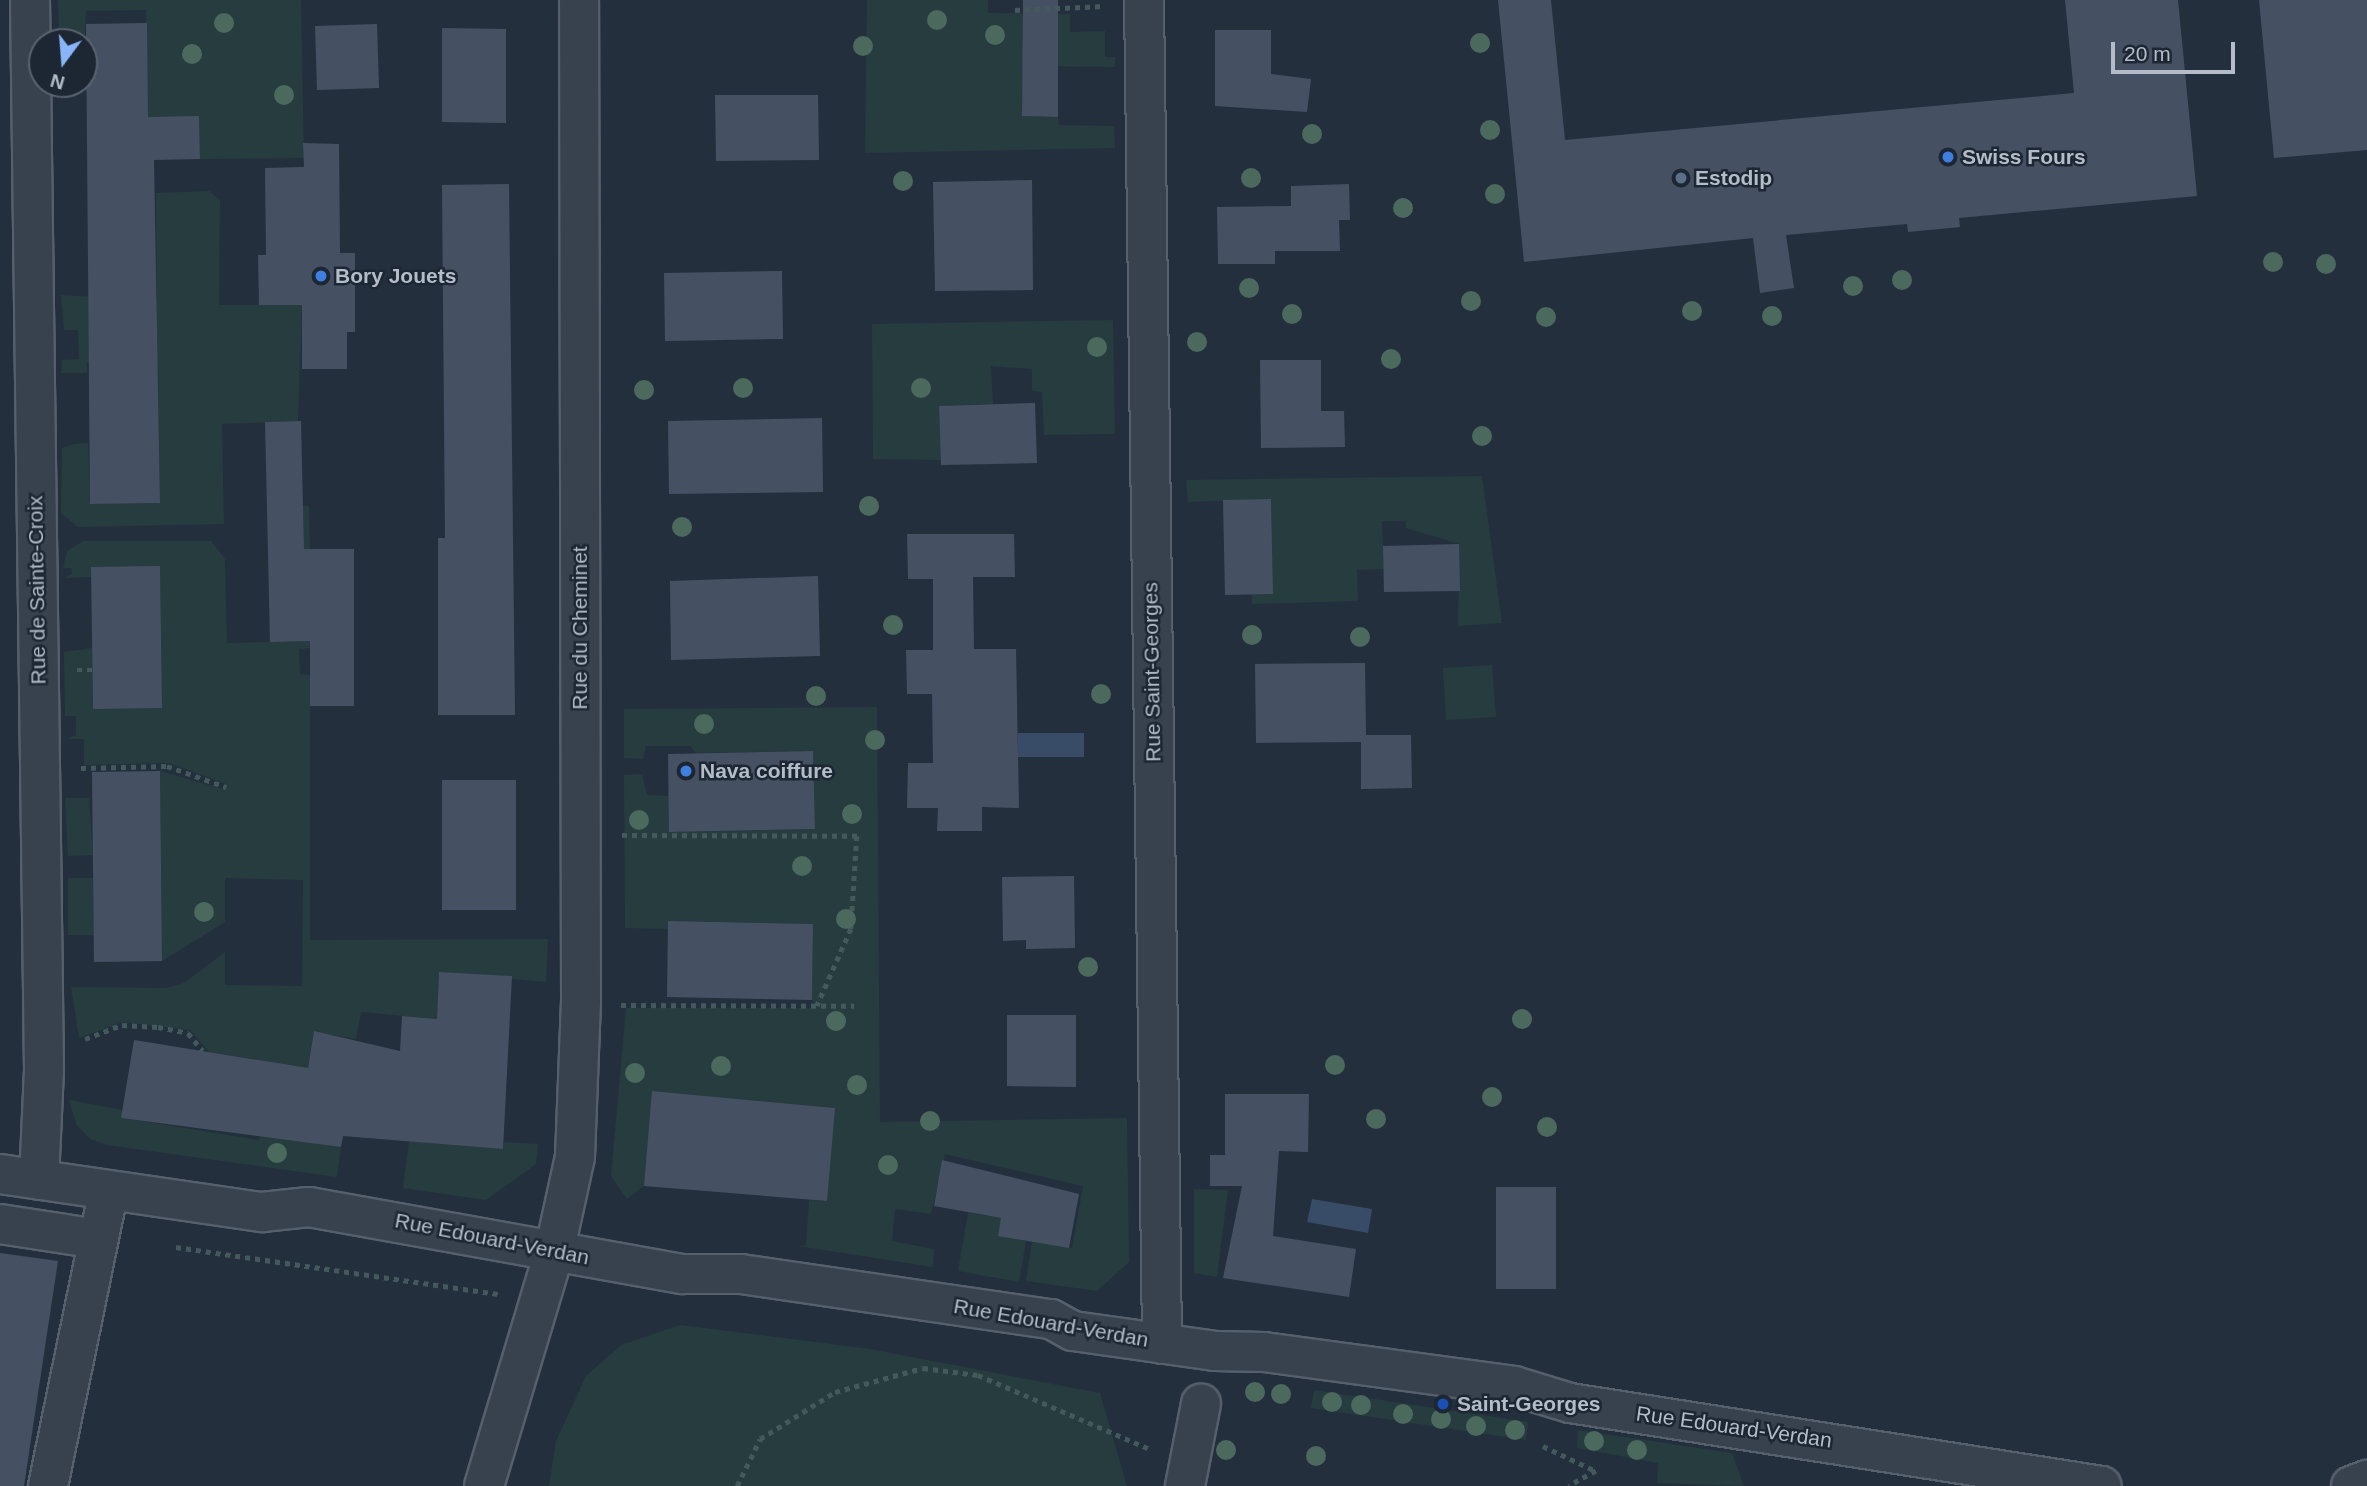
<!DOCTYPE html>
<html>
<head>
<meta charset="utf-8">
<style>
  body { margin:0 }
  #map { position:relative; width:2367px; height:1486px; overflow:hidden; background:#242f3e; font-family:Arial,sans-serif }
  div>[style] { position:absolute }
  [style*='--x'] { left:calc(var(--x)*1px); top:calc(var(--y)*1px); width:calc(var(--w)*1px); rotate:calc(var(--a)*1deg) }
  .green>* { inset:0; background:#263c3f }
  .water>* { inset:0; background:#394c67 }
  .building>* { inset:0; background:#455162 }
  .path>* { height:4.5px; margin-top:-2.25px; transform-origin:0; background:repeating-linear-gradient(90deg,#44595c 0 5px,transparent 0 10px) }
  .roads { filter:drop-shadow(2px 0 #565f6c) drop-shadow(-2px 0 #565f6c) drop-shadow(0 2px #565f6c) drop-shadow(0 -2px #565f6c) }
  .minor>* { height:38px; margin:-19px; padding:0 19px; transform-origin:19px; border-radius:19px; background:#38414e }
  .trees>* { width:20px; height:20px; margin:-10px; border-radius:50%; background:#4b6a5d }
  .dots>* { width:19px; height:19px; translate:-50% -50%; box-sizing:border-box; border:4px solid #1d2633; border-radius:50% }
  span { translate:-50% -50%; white-space:nowrap; text-align:center; line-height:1.15; -webkit-text-stroke:5px #1d2633; paint-order:stroke }
  .poi-label { font-size:21px; color:#b4bcc9; font-weight:700 }
  .left { translate:0 -50%; text-align:left }
  .street-label { font-size:21px; color:#b4bcc9 }
  .north { position:absolute; left:28px; top:28px; width:70px; height:70px; box-sizing:border-box; background:#1d2633; border:2px solid #59626f; border-radius:50%; rotate:196deg; font-size:19px; font-weight:700; line-height:28px; text-align:center; color:#b4bcc9 }
  .north::after { content:''; display:block; margin:auto; width:24px; height:32px; background:#8ab4f8; clip-path:polygon(50% 0,100% 100%,50% 72%,0 100%) }
  .scale { position:absolute; left:2111px; top:42px; width:124px; height:32px; box-sizing:border-box; border:4px solid #b4bcc9; border-top:0; padding-left:9px; font-size:21px; line-height:24px; white-space:nowrap; color:#b4bcc9; -webkit-text-stroke:5px #1d2633; paint-order:stroke }
</style>
</head>
<body>
<div id="map">
  <div class="green">
    <i style="clip-path:polygon(58px 0,301px 0,304px 158px,200px 159px,199px 117px,163px 117px,148px 127px,146px 10px,86px 11px,84px 56px,84px 42px,59px 42px)"></i>
    <i style="clip-path:polygon(867px 0,988px 0,988px 13px,1070px 14px,1070px 32px,1105px 31px,1105px 57px,1115px 57px,1115px 67px,1022px 66px,1022px 116px,1058px 117px,1059px 125px,1114px 126px,1115px 148px,865px 153px)"></i>
    <i style="clip-path:polygon(209px 191px,220px 200px,219px 305px,302px 305px,298px 421px,222px 424px,224px 524px,78px 527px,61px 513px,62px 448px,74px 444px,88px 443px,90px 504px,160px 503px,158px 362px,87px 362px,87px 373px,61px 373px,62px 360px,79px 359px,78px 330px,64px 330px,61px 295px,157px 301px,156px 193px)"></i>
    <i style="clip-path:polygon(1113px 320px,1115px 434px,1044px 435px,1042px 392px,1032px 391px,1032px 369px,991px 366px,993px 404px,939px 406px,941px 460px,873px 459px,872px 324px)"></i>
    <i style="clip-path:polygon(1482px 476px,1502px 623px,1458px 626px,1459px 544px,1406px 528px,1406px 521px,1382px 521px,1384px 569px,1357px 570px,1358px 601px,1252px 604px,1252px 594px,1273px 593px,1271px 499px,1188px 502px,1186px 480px)"></i>
    <i style="clip-path:polygon(303px 506px,309px 506px,310px 549px,310px 648px,299px 649px,300px 674px,310px 675px,310px 940px,548px 939px,546px 982px,439px 972px,437px 1019px,361px 1012px,356px 1039px,314px 1032px,296px 1139px,341px 1147px,337px 1177px,107px 1145px,90px 1139px,76px 1124px,69px 1100px,123px 1110px,122px 1118px,259px 1140px,271px 1062px,209px 1052px,190px 1030px,123px 1022px,79px 1038px,71px 987px,166px 988px,184px 983px,225px 952px,225px 985px,302px 986px,303px 880px,225px 878px,225px 922px,162px 961px,160px 771px,226px 790px,226px 784px,169px 763px,84px 765px,84px 739px,66px 739px,76px 735px,76px 716px,65px 716px,64px 652px,92px 648px,93px 708px,162px 707px,160px 567px,91px 567px,91px 577px,64px 578px,72px 574px,71px 568px,63px 568px,67px 551px,83px 541px,211px 541px,225px 559px,227px 643px,305px 641px)"></i>
    <i style="clip-path:polygon(1492px 665px,1496px 717px,1446px 720px,1443px 668px)"></i>
    <i style="clip-path:polygon(877px 707px,880px 1122px,1127px 1118px,1129px 1262px,1097px 1291px,1026px 1281px,1032px 1242px,1072px 1248px,1083px 1186px,945px 1154px,931px 1214px,895px 1209px,892px 1241px,934px 1249px,933px 1267px,798px 1246px,806px 1245px,809px 1200px,827px 1201px,834px 1108px,653px 1091px,644px 1186px,627px 1199px,611px 1176px,626px 1008px,817px 1008px,812px 1000px,813px 924px,669px 921px,668px 929px,625px 928px,624px 775px,642px 774px,647px 795px,669px 796px,670px 832px,815px 829px,813px 751px,696px 753px,690px 746px,646px 746px,643px 759px,624px 758px,624px 709px)"></i>
    <i style="clip-path:polygon(65px 798px,89px 798px,93px 855px,68px 856px)"></i>
    <i style="clip-path:polygon(68px 878px,93px 878px,94px 935px,68px 935px)"></i>
    <i style="clip-path:polygon(409px 1141px,503px 1149px,504px 1142px,538px 1144px,536px 1164px,486px 1200px,403px 1188px)"></i>
    <i style="clip-path:polygon(1194px 1189px,1228px 1190px,1217px 1277px,1194px 1273px)"></i>
    <i style="clip-path:polygon(968px 1213px,1001px 1218px,1026px 1241px,1019px 1282px,958px 1271px)"></i>
    <i style="clip-path:polygon(680px 1325px,870px 1349px,1100px 1393px,1127px 1486px,549px 1486px,556px 1441px,586px 1376px,621px 1345px)"></i>
    <i style="clip-path:polygon(1314px 1390px,1528px 1422px,1526px 1440px,1311px 1408px)"></i>
    <i style="clip-path:polygon(1578px 1430px,1732px 1453px,1744px 1486px,1657px 1483px,1658px 1463px,1577px 1448px)"></i>
  </div>
  <div class="water">
    <i style="clip-path:polygon(1018px 733px,1084px 733px,1084px 757px,1018px 757px)"></i>
    <i style="clip-path:polygon(1312px 1199px,1372px 1209px,1368px 1233px,1307px 1222px)"></i>
  </div>
  <div class="building">
    <i style="clip-path:polygon(1023px 0,1058px 0,1058px 117px,1022px 116px)"></i>
    <i style="clip-path:polygon(1498px 0,1551px 0,1565px 140px,2074px 93px,2065px 0,2178px 0,2197px 196px,1959px 218px,1960px 227px,1908px 232px,1907px 224px,1786px 235px,1794px 288px,1760px 293px,1753px 238px,1524px 262px)"></i>
    <i style="clip-path:polygon(2259px 0,2367px 0,2367px 150px,2274px 158px)"></i>
    <i style="clip-path:polygon(147px 23px,148px 117px,199px 116px,200px 159px,154px 160px,160px 503px,90px 504px,86px 24px)"></i>
    <i style="clip-path:polygon(377px 24px,379px 88px,317px 90px,315px 26px)"></i>
    <i style="clip-path:polygon(442px 28px,506px 29px,506px 123px,442px 122px)"></i>
    <i style="clip-path:polygon(1215px 30px,1271px 30px,1271px 74px,1311px 79px,1307px 112px,1215px 106px)"></i>
    <i style="clip-path:polygon(715px 95px,818px 95px,819px 160px,716px 161px)"></i>
    <i style="clip-path:polygon(303px 143px,339px 144px,340px 253px,355px 253px,355px 332px,347px 332px,347px 369px,302px 369px,302px 305px,259px 305px,258px 255px,266px 255px,265px 168px,304px 167px)"></i>
    <i style="clip-path:polygon(1032px 180px,1033px 290px,935px 291px,933px 182px)"></i>
    <i style="clip-path:polygon(509px 184px,515px 715px,438px 715px,438px 538px,445px 538px,442px 185px)"></i>
    <i style="clip-path:polygon(1349px 184px,1350px 220px,1339px 220px,1340px 251px,1275px 251px,1275px 264px,1218px 264px,1217px 207px,1291px 206px,1291px 186px)"></i>
    <i style="clip-path:polygon(782px 271px,783px 339px,665px 341px,664px 273px)"></i>
    <i style="clip-path:polygon(1260px 360px,1321px 360px,1321px 411px,1344px 411px,1345px 447px,1261px 448px)"></i>
    <i style="clip-path:polygon(1035px 403px,1037px 463px,941px 465px,939px 406px)"></i>
    <i style="clip-path:polygon(822px 418px,823px 492px,669px 494px,668px 421px)"></i>
    <i style="clip-path:polygon(301px 421px,304px 549px,354px 549px,354px 706px,310px 706px,310px 641px,270px 642px,265px 422px)"></i>
    <i style="clip-path:polygon(1271px 499px,1273px 594px,1225px 595px,1223px 500px)"></i>
    <i style="clip-path:polygon(907px 534px,1014px 534px,1015px 577px,973px 577px,974px 649px,1016px 649px,1019px 808px,982px 807px,982px 831px,937px 831px,938px 808px,907px 808px,908px 763px,933px 763px,932px 694px,907px 694px,906px 650px,933px 650px,933px 579px,908px 579px)"></i>
    <i style="clip-path:polygon(1459px 544px,1460px 591px,1384px 592px,1383px 546px)"></i>
    <i style="clip-path:polygon(160px 566px,162px 708px,93px 709px,91px 567px)"></i>
    <i style="clip-path:polygon(818px 576px,820px 656px,671px 660px,670px 581px)"></i>
    <i style="clip-path:polygon(1365px 663px,1366px 735px,1411px 735px,1412px 788px,1361px 789px,1361px 742px,1256px 743px,1255px 664px)"></i>
    <i style="clip-path:polygon(813px 751px,815px 829px,669px 832px,668px 754px)"></i>
    <i style="clip-path:polygon(160px 771px,162px 961px,94px 962px,92px 772px)"></i>
    <i style="clip-path:polygon(442px 780px,516px 780px,516px 910px,442px 910px)"></i>
    <i style="clip-path:polygon(1074px 876px,1075px 948px,1026px 949px,1026px 940px,1003px 941px,1002px 877px)"></i>
    <i style="clip-path:polygon(668px 921px,813px 924px,812px 1000px,667px 997px)"></i>
    <i style="clip-path:polygon(439px 972px,512px 976px,503px 1149px,343px 1136px,341px 1147px,121px 1118px,134px 1040px,308px 1068px,314px 1031px,400px 1051px,402px 1016px,437px 1019px)"></i>
    <i style="clip-path:polygon(1007px 1015px,1076px 1015px,1076px 1087px,1007px 1086px)"></i>
    <i style="clip-path:polygon(652px 1091px,835px 1108px,827px 1201px,644px 1186px)"></i>
    <i style="clip-path:polygon(1225px 1094px,1309px 1094px,1308px 1152px,1279px 1151px,1273px 1236px,1356px 1249px,1349px 1297px,1223px 1278px,1242px 1186px,1210px 1186px,1210px 1155px,1225px 1155px)"></i>
    <i style="clip-path:polygon(942px 1160px,1079px 1194px,1069px 1248px,998px 1236px,1001px 1218px,934px 1206px)"></i>
    <i style="clip-path:polygon(1496px 1187px,1556px 1187px,1556px 1289px,1496px 1289px)"></i>
    <i style="clip-path:polygon(0 1253px,58px 1261px,24px 1486px,0 1486px)"></i>
  </div>
  <div class="path">
    <i style="--x:1015;--y:10;--w:90;--a:-2.5"></i>
    <i style="--x:77;--y:670;--w:15;--a:0"></i>
    <i style="--x:81;--y:768;--w:86;--a:-1.3"></i>
    <i style="--x:167;--y:766;--w:63;--a:19.6"></i>
    <i style="--x:622;--y:835;--w:235;--a:0.2"></i>
    <i style="--x:857;--y:836;--w:93;--a:93.7"></i>
    <i style="--x:851;--y:929;--w:84;--a:113.8"></i>
    <i style="--x:621;--y:1005;--w:233;--a:0.2"></i>
    <i style="--x:85;--y:1039;--w:40;--a:-21"></i>
    <i style="--x:122;--y:1025;--w:36;--a:3"></i>
    <i style="--x:158;--y:1027;--w:31;--a:11"></i>
    <i style="--x:188;--y:1033;--w:23;--a:50"></i>
    <i style="--x:176;--y:1247;--w:327;--a:8.3"></i>
    <i style="--x:1543;--y:1446;--w:59;--a:25.3"></i>
    <i style="--x:1596;--y:1471;--w:31;--a:151"></i>
    <i style="--x:737;--y:1486;--w:52;--a:-63.9"></i>
    <i style="--x:760;--y:1439;--w:89;--a:-32.1"></i>
    <i style="--x:835;--y:1392;--w:91;--a:-15.3"></i>
    <i style="--x:923;--y:1368;--w:55;--a:7.3"></i>
    <i style="--x:978;--y:1375;--w:189;--a:23.3"></i>
  </div>
  <div class="roads">
    <div class="minor">
      <i style="--x:30;--y:0;--w:1070;--a:89.25"></i>
      <i style="--x:44;--y:1070;--w:110;--a:92.6"></i>
      <i style="--x:1144;--y:0;--w:1344;--a:89.23"></i>
      <i style="--x:0;--y:1174;--w:265;--a:8.3"></i>
      <i style="--x:262;--y:1212;--w:47;--a:-6.1"></i>
      <i style="--x:309;--y:1207;--w:380;--a:10.2"></i>
      <i style="--x:683;--y:1274;--w:58;--a:0"></i>
      <i style="--x:741;--y:1274;--w:313;--a:8.3"></i>
      <i style="--x:1051;--y:1319;--w:25;--a:29"></i>
      <i style="--x:1073;--y:1331;--w:143;--a:8"></i>
      <i style="--x:1215;--y:1351;--w:49;--a:1.2"></i>
      <i style="--x:1264;--y:1352;--w:252;--a:7.7"></i>
      <i style="--x:1514;--y:1386;--w:59;--a:16.9"></i>
      <i style="--x:1570;--y:1403;--w:538;--a:8.87"></i>
      <i style="--x:0;--y:1224;--w:99;--a:8.7"></i>
      <i style="--x:48;--y:1486;--w:302;--a:-78.4"></i>
      <i style="--x:484;--y:1486;--w:243;--a:-73.3"></i>
      <i style="--x:554;--y:1253;--w:98;--a:-77.7"></i>
      <i style="--x:575;--y:1157;--w:156;--a:-87.8"></i>
      <i style="--x:581;--y:1001;--w:1001;--a:-90.11"></i>
      <i style="--x:1185;--y:1486;--w:84;--a:-79"></i>
      <i style="--x:2351;--y:1486;--w:17;--a:-21"></i>
    </div>
  </div>
  <div class="trees">
    <i style="left:937px;top:20px"></i>
    <i style="left:224px;top:23px"></i>
    <i style="left:995px;top:35px"></i>
    <i style="left:1480px;top:43px"></i>
    <i style="left:863px;top:46px"></i>
    <i style="left:192px;top:54px"></i>
    <i style="left:284px;top:95px"></i>
    <i style="left:1490px;top:130px"></i>
    <i style="left:1312px;top:134px"></i>
    <i style="left:1251px;top:178px"></i>
    <i style="left:903px;top:181px"></i>
    <i style="left:1495px;top:194px"></i>
    <i style="left:1403px;top:208px"></i>
    <i style="left:2273px;top:262px"></i>
    <i style="left:2326px;top:264px"></i>
    <i style="left:1902px;top:280px"></i>
    <i style="left:1853px;top:286px"></i>
    <i style="left:1249px;top:288px"></i>
    <i style="left:1471px;top:301px"></i>
    <i style="left:1692px;top:311px"></i>
    <i style="left:1292px;top:314px"></i>
    <i style="left:1772px;top:316px"></i>
    <i style="left:1546px;top:317px"></i>
    <i style="left:1197px;top:342px"></i>
    <i style="left:1097px;top:347px"></i>
    <i style="left:1391px;top:359px"></i>
    <i style="left:743px;top:388px"></i>
    <i style="left:921px;top:388px"></i>
    <i style="left:644px;top:390px"></i>
    <i style="left:1482px;top:436px"></i>
    <i style="left:869px;top:506px"></i>
    <i style="left:682px;top:527px"></i>
    <i style="left:893px;top:625px"></i>
    <i style="left:1252px;top:635px"></i>
    <i style="left:1360px;top:637px"></i>
    <i style="left:1101px;top:694px"></i>
    <i style="left:816px;top:696px"></i>
    <i style="left:704px;top:724px"></i>
    <i style="left:875px;top:740px"></i>
    <i style="left:852px;top:814px"></i>
    <i style="left:639px;top:820px"></i>
    <i style="left:802px;top:866px"></i>
    <i style="left:204px;top:912px"></i>
    <i style="left:846px;top:919px"></i>
    <i style="left:1088px;top:967px"></i>
    <i style="left:1522px;top:1019px"></i>
    <i style="left:836px;top:1021px"></i>
    <i style="left:1335px;top:1065px"></i>
    <i style="left:721px;top:1066px"></i>
    <i style="left:635px;top:1073px"></i>
    <i style="left:857px;top:1085px"></i>
    <i style="left:1492px;top:1097px"></i>
    <i style="left:1376px;top:1119px"></i>
    <i style="left:930px;top:1121px"></i>
    <i style="left:1547px;top:1127px"></i>
    <i style="left:277px;top:1153px"></i>
    <i style="left:888px;top:1165px"></i>
    <i style="left:1255px;top:1392px"></i>
    <i style="left:1281px;top:1394px"></i>
    <i style="left:1332px;top:1402px"></i>
    <i style="left:1361px;top:1405px"></i>
    <i style="left:1403px;top:1414px"></i>
    <i style="left:1441px;top:1419px"></i>
    <i style="left:1476px;top:1426px"></i>
    <i style="left:1515px;top:1430px"></i>
    <i style="left:1594px;top:1441px"></i>
    <i style="left:1226px;top:1450px"></i>
    <i style="left:1637px;top:1450px"></i>
    <i style="left:1316px;top:1456px"></i>
  </div>
  <div class="dots">
    <i style="left:1948px;top:157px;background:#3f7fe0"></i>
    <i style="left:1681px;top:178px;background:#5c6f8a"></i>
    <i style="left:321px;top:276px;background:#3f7fe0"></i>
    <i style="left:686px;top:771px;background:#3f7fe0"></i>
    <i style="left:1443px;top:1404px;background:#1a4fb4"></i>
  </div>
  <div class="poi-label">
    <span class="left" style="left:1962px;top:157px">Swiss Fours</span>
    <span class="left" style="left:1695px;top:178px">Estodip</span>
    <span class="left" style="left:335px;top:276px">Bory Jouets</span>
    <span class="left" style="left:700px;top:771px">Nava coiffure</span>
    <span class="left" style="left:1457px;top:1404px">Saint-Georges</span>
  </div>
  <div class="street-label">
    <span style="left:37px;top:590px;rotate:-91deg">Rue de Sainte-Croix</span>
    <span style="left:580px;top:628px;rotate:-90deg">Rue du Cheminet</span>
    <span style="left:1152px;top:672px;rotate:-91deg">Rue Saint-Georges</span>
    <span style="left:492px;top:1239px;rotate:11deg">Rue Edouard-Verdan</span>
    <span style="left:1051px;top:1323px;rotate:10deg">Rue Edouard-Verdan</span>
    <span style="left:1734px;top:1427px;rotate:8deg">Rue Edouard-Verdan</span>
  </div>
  <div class="north">N</div>
  <div class="scale">20 m</div>
</div>
</body>
</html>
